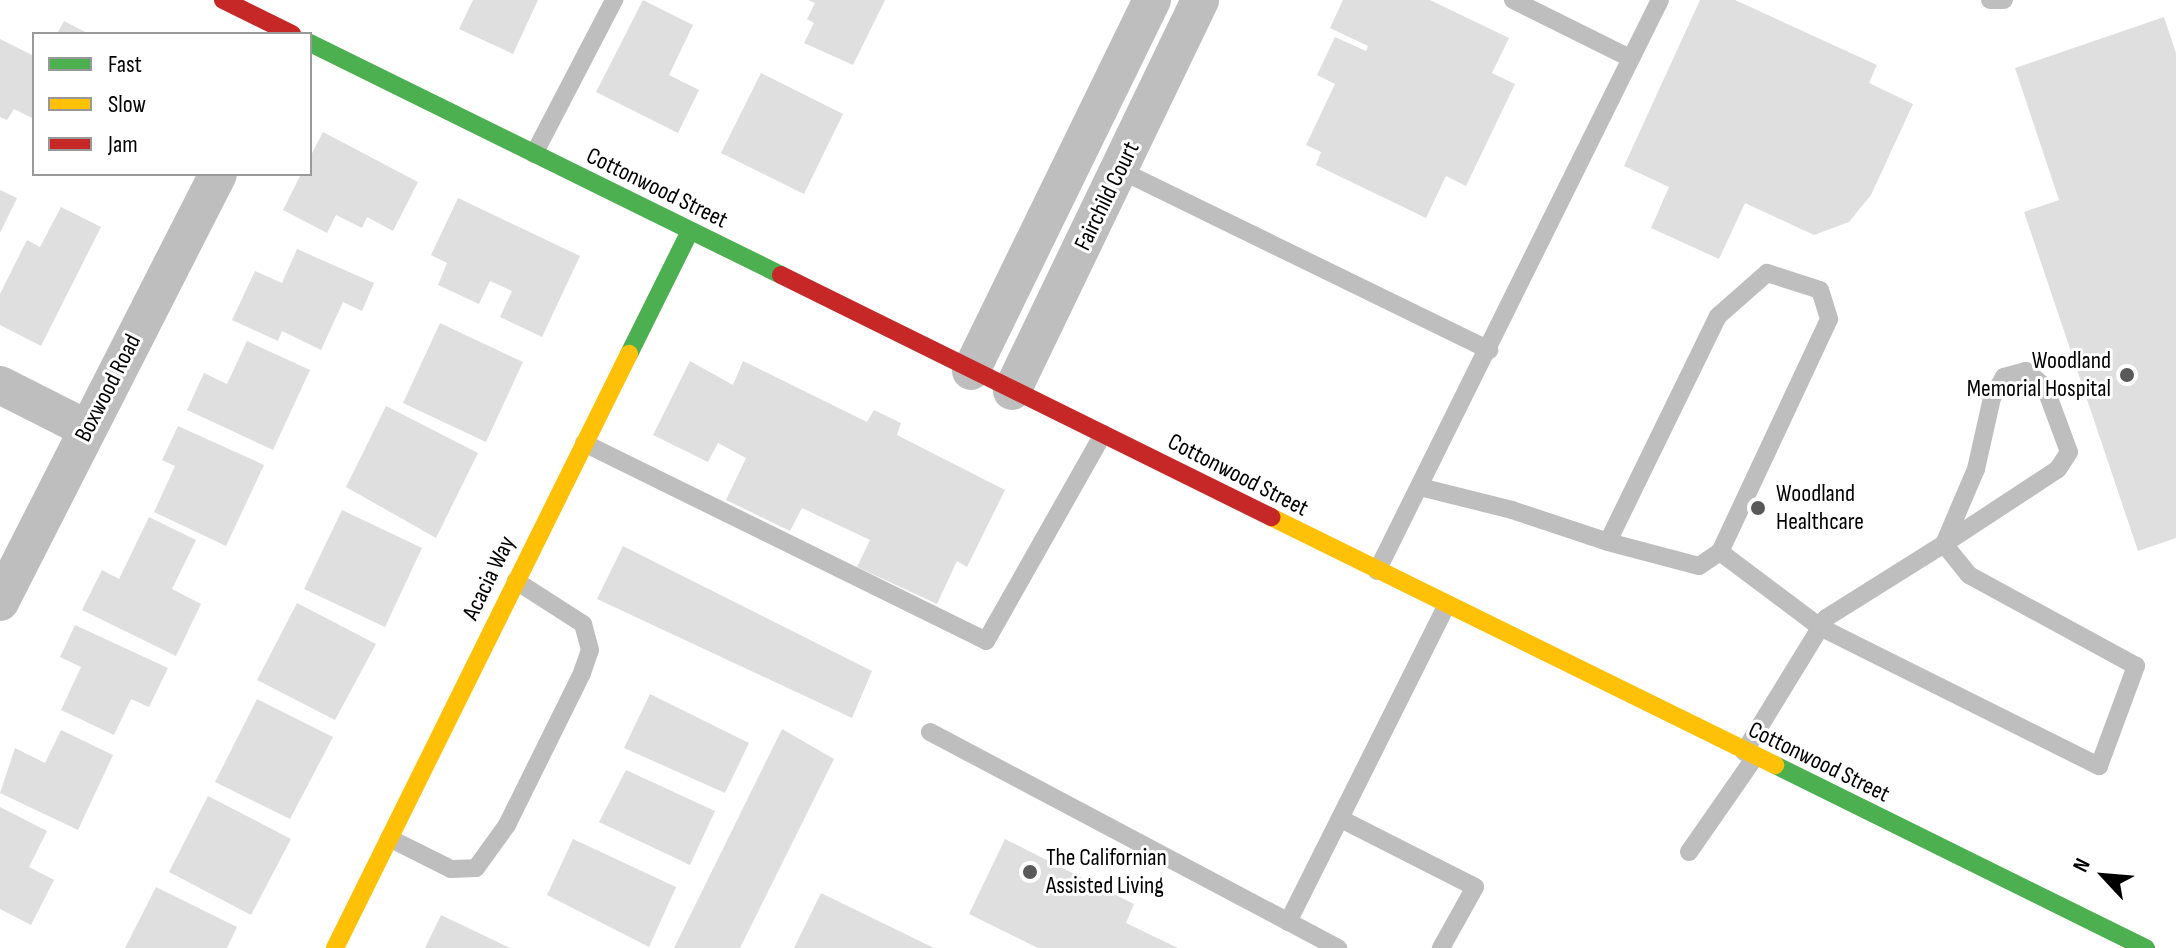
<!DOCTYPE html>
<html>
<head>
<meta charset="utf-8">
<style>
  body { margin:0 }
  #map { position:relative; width:2176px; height:948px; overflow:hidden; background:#fff; font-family:"Sofia Sans Condensed",sans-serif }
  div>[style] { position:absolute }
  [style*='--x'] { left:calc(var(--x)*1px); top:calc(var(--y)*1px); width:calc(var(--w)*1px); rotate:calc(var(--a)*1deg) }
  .building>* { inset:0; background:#dfdfdf }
  .lane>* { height:18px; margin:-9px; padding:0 9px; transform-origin:9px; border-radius:9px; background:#bebebe }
  .street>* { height:38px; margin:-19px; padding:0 19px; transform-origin:19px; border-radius:19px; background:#bebebe }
  .fast>* { height:18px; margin:-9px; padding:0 9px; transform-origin:9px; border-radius:9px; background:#4caf50 }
  .slow>* { height:18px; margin:-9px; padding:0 9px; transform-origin:9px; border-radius:9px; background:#ffc107 }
  .jam>* { height:18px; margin:-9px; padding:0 9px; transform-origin:9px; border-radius:9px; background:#c62828 }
  .dots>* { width:22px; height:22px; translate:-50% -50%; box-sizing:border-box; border:4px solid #fff; border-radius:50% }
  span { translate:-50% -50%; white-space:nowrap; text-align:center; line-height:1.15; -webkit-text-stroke:6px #fff; paint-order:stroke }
  .street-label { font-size:24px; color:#000 }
  .poi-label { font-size:24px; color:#000 }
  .right { translate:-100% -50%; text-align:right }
  .left { translate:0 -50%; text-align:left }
  .legend { position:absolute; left:32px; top:32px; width:280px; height:144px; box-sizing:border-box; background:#fff; border:2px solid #999; margin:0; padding:10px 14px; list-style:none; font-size:24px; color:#000 }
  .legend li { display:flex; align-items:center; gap:16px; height:40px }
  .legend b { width:40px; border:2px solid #999 }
  .north { position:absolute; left:2064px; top:836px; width:80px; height:80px; -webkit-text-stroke:6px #fff; paint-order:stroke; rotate:296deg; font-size:22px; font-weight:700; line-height:32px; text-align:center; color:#000 }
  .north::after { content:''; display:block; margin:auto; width:28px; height:36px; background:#000; clip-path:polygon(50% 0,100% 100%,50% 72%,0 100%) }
</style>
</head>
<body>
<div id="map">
  <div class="building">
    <i style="clip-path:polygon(473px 0,538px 0,513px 54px,459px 29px)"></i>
    <i style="clip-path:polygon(643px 0,693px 25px,669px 75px,699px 90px,678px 133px,596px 92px)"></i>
    <i style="clip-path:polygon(808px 0,885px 0,853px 65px,804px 43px,814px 23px,807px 19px,815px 3px)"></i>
    <i style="clip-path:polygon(1343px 0,1430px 0,1509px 38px,1492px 73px,1515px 84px,1466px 186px,1446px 176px,1426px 218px,1316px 165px,1321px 152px,1306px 145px,1335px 84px,1317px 75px,1335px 37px,1366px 51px,1368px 46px,1330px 28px)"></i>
    <i style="clip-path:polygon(1700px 0,1735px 0,1877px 65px,1869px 83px,1913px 104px,1871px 195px,1849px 222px,1814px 235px,1745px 203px,1719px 259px,1651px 228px,1669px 187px,1624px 166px)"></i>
    <i style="clip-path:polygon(2164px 17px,2176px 53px,2176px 538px,2138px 551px,2024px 212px,2059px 200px,2015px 68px)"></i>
    <i style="clip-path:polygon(64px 21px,89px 34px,57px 34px)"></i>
    <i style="clip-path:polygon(0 39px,34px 56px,34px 119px,14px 109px,7px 120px,0 117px)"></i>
    <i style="clip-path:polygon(761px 73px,843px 114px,804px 194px,721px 153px)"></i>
    <i style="clip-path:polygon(323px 132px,418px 182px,393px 231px,367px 217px,362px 228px,336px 215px,327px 233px,283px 210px,301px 174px,310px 174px,310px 157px)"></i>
    <i style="clip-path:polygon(0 190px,17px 198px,0 233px)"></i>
    <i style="clip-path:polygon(458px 198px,580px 256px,542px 337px,500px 317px,512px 291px,490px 281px,479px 304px,438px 285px,447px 263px,431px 255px)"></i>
    <i style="clip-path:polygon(61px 207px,101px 227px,41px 346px,0 325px,0 294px,27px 240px,40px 247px)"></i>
    <i style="clip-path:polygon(297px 249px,374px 283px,362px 311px,343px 302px,321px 350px,282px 331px,278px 341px,232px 320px,255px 271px,282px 283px)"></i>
    <i style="clip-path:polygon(440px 323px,523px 362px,486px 442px,403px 403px)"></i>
    <i style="clip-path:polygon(247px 341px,310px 370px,273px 450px,187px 410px,204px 373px,227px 384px)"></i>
    <i style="clip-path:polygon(690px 361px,733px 385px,743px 361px,867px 422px,874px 410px,901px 423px,897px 435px,1005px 490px,967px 567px,957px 561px,937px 604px,857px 567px,870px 540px,802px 508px,790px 531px,726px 500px,746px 458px,718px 443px,708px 462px,653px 435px)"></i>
    <i style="clip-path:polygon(386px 406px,478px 453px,436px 538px,346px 487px)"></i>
    <i style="clip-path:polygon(178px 426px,264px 465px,226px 546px,154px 512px,175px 466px,162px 460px)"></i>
    <i style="clip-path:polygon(342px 510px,422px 548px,385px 627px,304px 589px)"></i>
    <i style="clip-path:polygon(149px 517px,196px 540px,172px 589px,201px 604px,176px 656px,82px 610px,102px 570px,119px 579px)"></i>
    <i style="clip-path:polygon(623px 546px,872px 671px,852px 718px,597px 599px)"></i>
    <i style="clip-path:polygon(297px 603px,376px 644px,335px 720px,257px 680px)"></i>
    <i style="clip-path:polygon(75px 625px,168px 668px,149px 707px,131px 699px,114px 735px,61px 710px,81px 667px,60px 657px)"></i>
    <i style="clip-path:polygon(650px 694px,749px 743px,725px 793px,624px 748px)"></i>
    <i style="clip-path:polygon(257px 699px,333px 737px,290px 819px,215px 782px)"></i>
    <i style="clip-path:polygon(782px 729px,834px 759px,740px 948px,674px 948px)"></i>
    <i style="clip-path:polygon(61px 730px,113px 755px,78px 830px,0 793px,15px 748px,45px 763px)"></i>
    <i style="clip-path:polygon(626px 770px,715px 811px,690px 865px,599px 822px)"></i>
    <i style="clip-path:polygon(208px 796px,291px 839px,251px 915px,169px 872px)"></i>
    <i style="clip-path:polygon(0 807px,47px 831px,29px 867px,54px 880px,31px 925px,0 909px)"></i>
    <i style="clip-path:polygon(573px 839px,676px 887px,649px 947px,547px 895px)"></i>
    <i style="clip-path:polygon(1005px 839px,1134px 904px,1126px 923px,1178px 948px,1038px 948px,969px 914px)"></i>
    <i style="clip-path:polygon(156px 887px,237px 927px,227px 948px,125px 948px)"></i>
    <i style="clip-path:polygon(821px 893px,934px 948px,794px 948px)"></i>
    <i style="clip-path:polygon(441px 915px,510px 948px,425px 948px)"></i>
  </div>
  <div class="lane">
    <i style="--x:1513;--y:0;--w:131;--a:26.4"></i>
    <i style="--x:1990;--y:0;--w:14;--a:0"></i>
    <i style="--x:534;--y:154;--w:174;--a:-62.5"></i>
    <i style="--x:1120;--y:170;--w:411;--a:26"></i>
    <i style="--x:584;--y:443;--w:448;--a:26.2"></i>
    <i style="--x:986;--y:641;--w:238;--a:-60.5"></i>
    <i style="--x:1420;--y:487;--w:95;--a:14"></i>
    <i style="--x:1512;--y:510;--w:101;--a:18.4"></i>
    <i style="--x:1608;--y:542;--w:94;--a:14.8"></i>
    <i style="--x:1699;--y:566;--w:25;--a:-34"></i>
    <i style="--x:1720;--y:552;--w:257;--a:-64.9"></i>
    <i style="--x:1829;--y:319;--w:30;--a:-107"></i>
    <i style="--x:1820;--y:290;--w:56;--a:-162.2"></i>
    <i style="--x:1767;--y:273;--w:65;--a:138.7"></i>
    <i style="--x:1718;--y:316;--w:251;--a:116"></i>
    <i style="--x:1720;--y:552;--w:125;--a:36.9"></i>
    <i style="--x:1820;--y:627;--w:312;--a:26.5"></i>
    <i style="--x:2099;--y:766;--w:107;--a:-69.7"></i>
    <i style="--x:2136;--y:666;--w:190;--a:-151.4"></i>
    <i style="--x:1969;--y:575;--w:40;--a:-129"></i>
    <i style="--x:1377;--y:571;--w:637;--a:-63.64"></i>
    <i style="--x:930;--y:732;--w:462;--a:27.9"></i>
    <i style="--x:1744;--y:752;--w:157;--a:-58.5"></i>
    <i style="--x:1826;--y:618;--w:139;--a:-32.1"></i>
    <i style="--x:1944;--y:544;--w:136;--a:-33.3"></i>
    <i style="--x:2058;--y:469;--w:20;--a:-57"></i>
    <i style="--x:2069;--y:452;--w:69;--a:-110.3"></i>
    <i style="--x:2045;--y:387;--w:25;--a:-140"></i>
    <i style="--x:2026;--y:371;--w:23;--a:165"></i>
    <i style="--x:2004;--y:377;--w:24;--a:120"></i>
    <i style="--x:1992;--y:398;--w:73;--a:102.7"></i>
    <i style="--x:1976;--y:469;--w:82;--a:113.1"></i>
    <i style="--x:1341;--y:819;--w:150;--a:26.9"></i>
    <i style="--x:1475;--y:887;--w:70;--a:119.1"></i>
    <i style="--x:389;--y:838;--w:69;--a:26.6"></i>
    <i style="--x:451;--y:869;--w:25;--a:-2"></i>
    <i style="--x:476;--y:868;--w:53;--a:-54.2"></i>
    <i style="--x:507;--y:825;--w:169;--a:-63.7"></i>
    <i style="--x:582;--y:673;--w:24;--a:-71"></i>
    <i style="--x:590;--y:650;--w:27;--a:-105"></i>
    <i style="--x:583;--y:624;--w:80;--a:-147.3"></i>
    <i style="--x:1689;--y:852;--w:116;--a:-55.2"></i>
    <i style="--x:1288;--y:922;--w:355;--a:-63.4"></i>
  </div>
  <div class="street">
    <i style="--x:971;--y:371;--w:413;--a:-64"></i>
    <i style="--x:0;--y:385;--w:97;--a:26.8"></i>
    <i style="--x:1012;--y:391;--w:434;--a:-64.3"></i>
    <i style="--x:0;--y:602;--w:480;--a:-63"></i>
  </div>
  <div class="fast">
    <i style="--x:310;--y:43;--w:525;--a:26.22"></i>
    <i style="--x:629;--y:354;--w:137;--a:-63.6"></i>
    <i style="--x:1775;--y:765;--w:414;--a:26.3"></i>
  </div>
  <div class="slow">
    <i style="--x:1271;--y:517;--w:562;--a:26.2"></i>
    <i style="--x:335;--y:948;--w:663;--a:-63.67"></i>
  </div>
  <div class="jam">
    <i style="--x:223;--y:0;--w:77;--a:26.2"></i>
    <i style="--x:781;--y:275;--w:547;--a:26.28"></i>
  </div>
  <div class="dots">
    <i style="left:2127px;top:375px;background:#595959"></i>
    <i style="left:1758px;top:508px;background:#595959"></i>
    <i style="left:1030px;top:872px;background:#595959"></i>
  </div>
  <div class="street-label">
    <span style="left:657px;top:188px;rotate:26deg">Cottonwood Street</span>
    <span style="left:1107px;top:196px;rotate:-64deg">Fairchild Court</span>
    <span style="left:108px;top:388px;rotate:-63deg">Boxwood Road</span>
    <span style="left:1238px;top:475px;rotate:27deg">Cottonwood Street</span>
    <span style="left:489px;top:578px;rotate:-64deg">Acacia Way</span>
    <span style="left:1819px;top:762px;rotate:26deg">Cottonwood Street</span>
  </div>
  <div class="poi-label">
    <span class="right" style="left:2111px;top:375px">Woodland<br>Memorial Hospital</span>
    <span class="left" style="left:1776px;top:508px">Woodland<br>Healthcare</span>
    <span class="left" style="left:1046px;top:872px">The Californian<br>Assisted Living</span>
  </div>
  <ul class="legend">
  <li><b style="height:10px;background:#4caf50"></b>Fast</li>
  <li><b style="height:10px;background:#ffc107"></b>Slow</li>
  <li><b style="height:10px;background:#c62828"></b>Jam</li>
  </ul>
  <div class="north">N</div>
</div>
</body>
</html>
